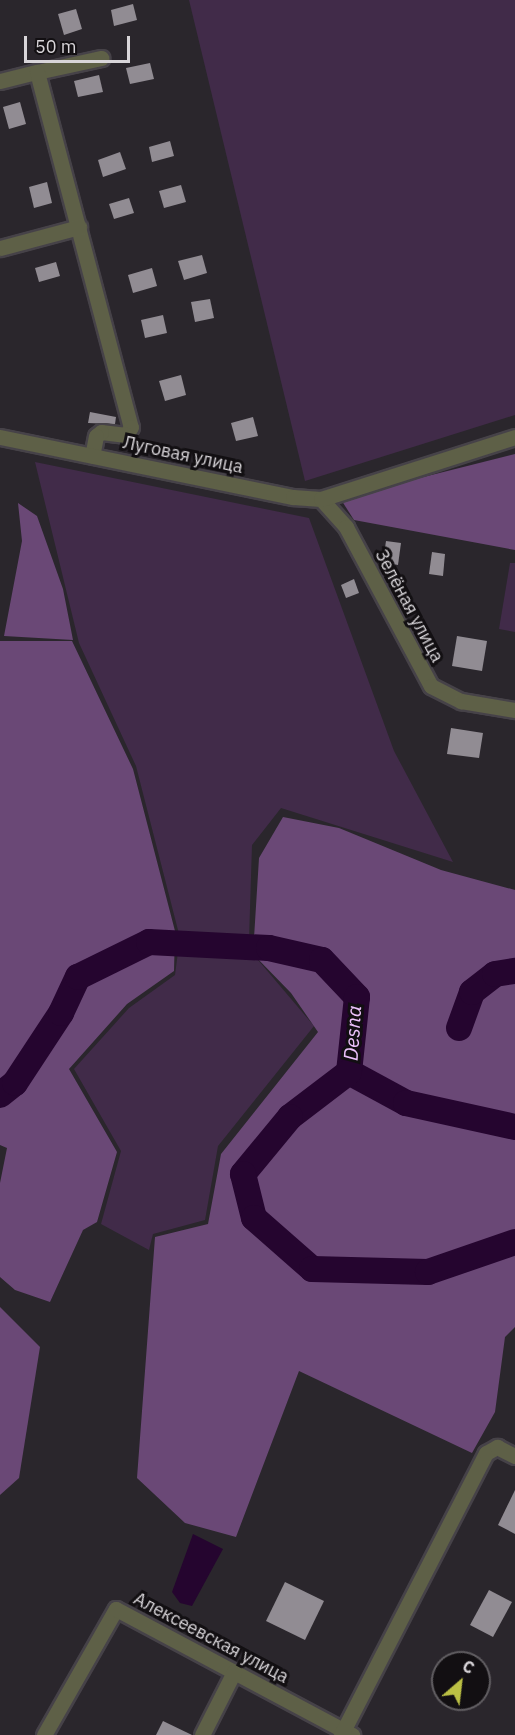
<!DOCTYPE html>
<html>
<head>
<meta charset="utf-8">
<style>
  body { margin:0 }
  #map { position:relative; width:515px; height:1735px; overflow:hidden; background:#2a262c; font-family:"IBM Plex Sans",sans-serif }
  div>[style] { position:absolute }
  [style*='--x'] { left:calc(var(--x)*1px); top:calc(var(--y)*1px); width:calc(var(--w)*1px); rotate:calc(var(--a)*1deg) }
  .green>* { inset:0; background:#412b49 }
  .forest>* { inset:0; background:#6a4876 }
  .water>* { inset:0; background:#25052f }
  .river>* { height:26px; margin:-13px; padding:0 13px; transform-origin:13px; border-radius:13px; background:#25052f }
  .building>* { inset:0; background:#918c93 }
  .roads { filter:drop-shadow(2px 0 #464248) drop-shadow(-2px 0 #464248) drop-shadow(0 2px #464248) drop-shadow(0 -2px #464248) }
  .minor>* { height:15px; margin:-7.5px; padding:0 7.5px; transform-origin:7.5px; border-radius:7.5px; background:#5e6047 }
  span { translate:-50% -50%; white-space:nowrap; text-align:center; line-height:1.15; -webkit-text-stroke:6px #120f12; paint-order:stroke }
  .street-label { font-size:18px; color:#d8d5d9 }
  .water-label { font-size:20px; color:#edc2fc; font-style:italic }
  .north { position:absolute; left:431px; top:1651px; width:60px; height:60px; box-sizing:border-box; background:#120f12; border:2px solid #615e62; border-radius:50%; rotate:28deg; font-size:16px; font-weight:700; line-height:24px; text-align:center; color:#d8d5d9 }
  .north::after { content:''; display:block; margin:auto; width:21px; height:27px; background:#bbc044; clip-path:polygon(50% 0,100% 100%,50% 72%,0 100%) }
  .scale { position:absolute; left:24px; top:36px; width:106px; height:27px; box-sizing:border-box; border:3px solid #d8d5d9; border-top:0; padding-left:8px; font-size:18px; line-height:21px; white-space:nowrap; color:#d8d5d9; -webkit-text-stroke:4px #120f12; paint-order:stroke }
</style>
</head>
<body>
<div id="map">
  <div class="green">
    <i style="clip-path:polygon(189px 0,515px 0,515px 415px,305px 481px)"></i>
    <i style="clip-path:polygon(35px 462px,309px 518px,394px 751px,453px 862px,281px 808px,252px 845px,249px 940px,179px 934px,136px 766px,79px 643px)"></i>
    <i style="clip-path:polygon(510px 563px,515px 563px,515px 632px,499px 629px)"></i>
    <i style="clip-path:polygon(178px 952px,253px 954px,314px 1026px,218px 1146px,205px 1220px,153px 1234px,149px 1250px,101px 1224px,121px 1151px,74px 1069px,129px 1008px,175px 975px)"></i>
  </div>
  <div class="forest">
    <i style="clip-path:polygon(515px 454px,515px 550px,354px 520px,340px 498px)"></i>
    <i style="clip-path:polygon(18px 503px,37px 516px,63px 589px,73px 640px,4px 636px,22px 541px)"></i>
    <i style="clip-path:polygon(0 641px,72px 641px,133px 769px,175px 931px,174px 971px,127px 1004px,69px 1069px,117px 1152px,97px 1222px,83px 1230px,50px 1302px,15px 1290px,0 1277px,0 1183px,7px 1148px,0 1145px)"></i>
    <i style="clip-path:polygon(283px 817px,339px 828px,441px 870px,515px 890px,515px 1327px,505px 1337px,495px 1412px,472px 1453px,299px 1371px,236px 1537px,185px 1523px,137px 1478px,155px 1237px,208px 1224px,221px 1154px,318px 1032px,291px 993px,253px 954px,259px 858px)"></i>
    <i style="clip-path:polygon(0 1307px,40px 1347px,19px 1478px,0 1495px)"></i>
  </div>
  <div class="water">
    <i style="clip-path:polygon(193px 1534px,223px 1549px,192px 1606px,180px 1603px,172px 1592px)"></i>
  </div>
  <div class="river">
    <i style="--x:459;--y:1028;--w:38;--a:-70"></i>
    <i style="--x:472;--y:992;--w:29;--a:-38"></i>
    <i style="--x:495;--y:974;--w:20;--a:-9"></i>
    <i style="--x:349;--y:1072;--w:65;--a:28.5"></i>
    <i style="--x:406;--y:1103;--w:112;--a:12.4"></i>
    <i style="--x:0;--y:1095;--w:19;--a:-39"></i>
    <i style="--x:15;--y:1083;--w:84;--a:-56.7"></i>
    <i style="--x:61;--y:1013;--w:40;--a:-65"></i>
    <i style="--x:78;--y:977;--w:79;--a:-26.2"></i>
    <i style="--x:149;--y:942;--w:120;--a:2.9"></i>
    <i style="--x:269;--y:948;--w:54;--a:12.8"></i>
    <i style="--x:322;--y:960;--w:51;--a:46.6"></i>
    <i style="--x:357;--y:997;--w:75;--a:96.1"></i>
    <i style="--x:349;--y:1072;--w:74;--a:142.7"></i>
    <i style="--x:290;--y:1117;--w:74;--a:129.5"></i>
    <i style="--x:243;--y:1174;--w:45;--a:76"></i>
    <i style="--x:254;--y:1218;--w:77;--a:41.3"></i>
    <i style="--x:312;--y:1269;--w:116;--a:1.5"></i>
    <i style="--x:428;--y:1272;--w:92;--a:-19"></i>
  </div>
  <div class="building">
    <i style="clip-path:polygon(133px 4px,137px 20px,114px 26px,111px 10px)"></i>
    <i style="clip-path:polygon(76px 9px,82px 29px,64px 35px,58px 14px)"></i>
    <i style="clip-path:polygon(150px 63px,154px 79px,130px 84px,126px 68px)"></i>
    <i style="clip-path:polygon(99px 75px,103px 92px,78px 97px,74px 81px)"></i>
    <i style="clip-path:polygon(20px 102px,26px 124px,9px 129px,3px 107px)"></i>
    <i style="clip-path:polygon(170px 141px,174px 156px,152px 162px,149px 147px)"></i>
    <i style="clip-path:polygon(120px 152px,126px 169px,103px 177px,98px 160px)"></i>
    <i style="clip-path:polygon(47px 182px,52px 203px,34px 208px,29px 187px)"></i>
    <i style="clip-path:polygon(181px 185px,186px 202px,164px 208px,159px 191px)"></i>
    <i style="clip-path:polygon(129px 198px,134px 213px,114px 219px,109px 204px)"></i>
    <i style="clip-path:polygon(202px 255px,207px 273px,184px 280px,178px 261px)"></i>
    <i style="clip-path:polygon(56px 262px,60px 276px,39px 282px,35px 268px)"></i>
    <i style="clip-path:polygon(152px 268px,157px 286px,133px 293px,128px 275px)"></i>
    <i style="clip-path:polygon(210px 299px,214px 318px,195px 322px,191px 302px)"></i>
    <i style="clip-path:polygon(163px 315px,167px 333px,145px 338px,141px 320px)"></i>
    <i style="clip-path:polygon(181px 375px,186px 395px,165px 401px,159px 381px)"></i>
    <i style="clip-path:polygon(90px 412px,116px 417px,115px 424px,88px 423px)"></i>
    <i style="clip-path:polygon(253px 417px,258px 436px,236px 441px,231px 423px)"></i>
    <i style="clip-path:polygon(386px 541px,401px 543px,398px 565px,383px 562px)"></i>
    <i style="clip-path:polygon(432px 552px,445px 554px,443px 576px,429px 574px)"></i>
    <i style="clip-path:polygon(354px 579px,359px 593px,346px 598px,341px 585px)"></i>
    <i style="clip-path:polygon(457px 636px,487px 641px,482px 671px,452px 666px)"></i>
    <i style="clip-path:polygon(451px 728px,483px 733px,479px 758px,447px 754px)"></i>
    <i style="clip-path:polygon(515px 1490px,515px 1534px,498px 1525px)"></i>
    <i style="clip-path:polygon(285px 1582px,324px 1601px,305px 1640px,266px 1621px)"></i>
    <i style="clip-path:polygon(489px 1590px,512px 1602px,493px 1637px,470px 1625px)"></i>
    <i style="clip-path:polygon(163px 1721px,192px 1735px,156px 1735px)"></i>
  </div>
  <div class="roads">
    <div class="minor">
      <i style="--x:37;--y:72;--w:66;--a:-12.3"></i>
      <i style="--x:0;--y:81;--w:38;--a:-14"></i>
      <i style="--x:37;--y:72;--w:367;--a:75.2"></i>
      <i style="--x:131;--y:427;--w:9;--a:122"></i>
      <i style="--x:126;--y:435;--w:25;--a:-173"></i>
      <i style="--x:101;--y:432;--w:6;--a:141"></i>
      <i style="--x:96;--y:436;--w:20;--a:101"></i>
      <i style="--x:0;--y:248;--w:82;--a:-14.9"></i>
      <i style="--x:0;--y:437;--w:299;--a:11.6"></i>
      <i style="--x:293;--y:497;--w:28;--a:4"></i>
      <i style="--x:321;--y:499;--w:38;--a:48"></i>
      <i style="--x:346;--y:527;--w:180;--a:61.9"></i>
      <i style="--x:431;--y:686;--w:34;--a:27"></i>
      <i style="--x:461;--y:701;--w:55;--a:9.5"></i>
      <i style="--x:321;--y:499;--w:204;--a:-17.7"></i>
      <i style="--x:44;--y:1735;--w:145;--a:-60.3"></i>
      <i style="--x:116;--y:1609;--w:268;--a:28.1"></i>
      <i style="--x:202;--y:1735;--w:71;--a:-63.1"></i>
      <i style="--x:341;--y:1735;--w:317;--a:-62.8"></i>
      <i style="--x:486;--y:1453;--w:13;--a:-29"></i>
      <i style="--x:497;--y:1447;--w:20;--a:27"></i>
    </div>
  </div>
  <div class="street-label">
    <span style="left:183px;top:455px;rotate:12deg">Луговая улица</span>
    <span style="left:409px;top:606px;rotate:62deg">Зелёная улица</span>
    <span style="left:211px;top:1638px;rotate:28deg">Алексеевская улица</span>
  </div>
  <div class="water-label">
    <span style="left:352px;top:1033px;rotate:-86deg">Desna</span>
  </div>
  <div class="north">С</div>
  <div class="scale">50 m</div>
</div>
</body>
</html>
